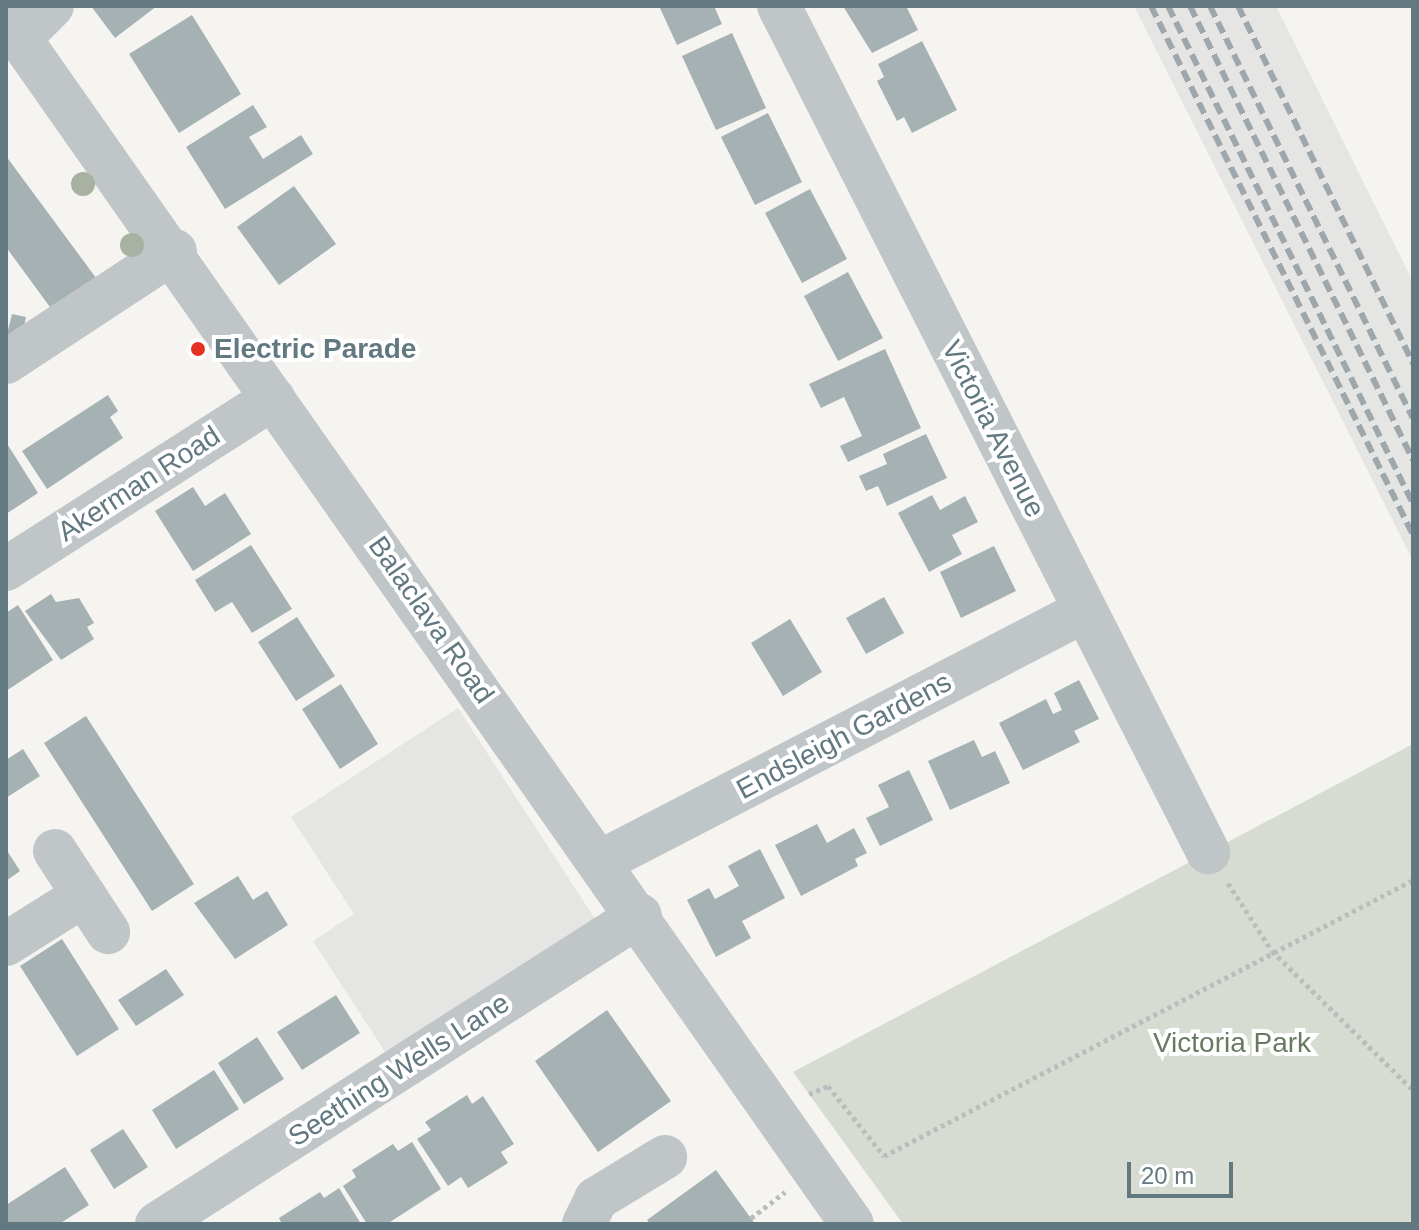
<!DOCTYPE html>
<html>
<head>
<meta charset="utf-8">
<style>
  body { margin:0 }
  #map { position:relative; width:1419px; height:1230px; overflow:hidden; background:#f5f4f1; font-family:Arial,sans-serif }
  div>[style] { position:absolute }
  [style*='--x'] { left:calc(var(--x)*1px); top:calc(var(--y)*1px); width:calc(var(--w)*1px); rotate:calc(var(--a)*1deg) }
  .built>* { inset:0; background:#e5e6e4 }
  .green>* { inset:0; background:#d7dcd2 }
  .building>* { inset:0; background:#a6b1b4 }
  .path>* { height:5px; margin-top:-2.5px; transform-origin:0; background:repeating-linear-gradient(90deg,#babdbe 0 4px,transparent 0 8px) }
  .minor>* { height:44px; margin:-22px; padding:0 22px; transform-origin:22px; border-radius:22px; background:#c0c5c7 }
  .rail>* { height:6px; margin-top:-3px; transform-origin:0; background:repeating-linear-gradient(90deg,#9ea7ab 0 12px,transparent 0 18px) }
  .trees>* { width:24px; height:24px; margin:-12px; border-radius:50%; background:#a9b1a2 }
  .dots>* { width:22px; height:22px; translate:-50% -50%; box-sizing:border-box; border:4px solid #fff; border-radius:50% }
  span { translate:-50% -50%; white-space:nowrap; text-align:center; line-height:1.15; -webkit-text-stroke:8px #fff; paint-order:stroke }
  .poi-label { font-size:28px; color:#637982; font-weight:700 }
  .left { translate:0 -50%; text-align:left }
  .street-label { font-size:28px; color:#637982 }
  .park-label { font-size:28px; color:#6a7a62 }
  .frame { position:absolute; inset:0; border:8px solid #637982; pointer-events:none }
  .scale { position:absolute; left:1127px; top:1162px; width:106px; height:36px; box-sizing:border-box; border:4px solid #637982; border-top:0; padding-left:10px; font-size:24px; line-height:28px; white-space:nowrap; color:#637982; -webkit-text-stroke:6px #fff; paint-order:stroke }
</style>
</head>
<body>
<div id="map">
  <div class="built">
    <i style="clip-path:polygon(1134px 6px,1276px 6px,1413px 282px,1413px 561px)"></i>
    <i style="clip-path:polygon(458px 708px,597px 922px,389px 1058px,313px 941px,354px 914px,291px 817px)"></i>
  </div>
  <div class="green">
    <i style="clip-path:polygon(1413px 744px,1413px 1224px,903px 1224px,793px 1072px)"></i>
  </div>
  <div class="building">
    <i style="clip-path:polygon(91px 6px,157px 6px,115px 38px)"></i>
    <i style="clip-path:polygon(659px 6px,714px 6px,722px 24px,677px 45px)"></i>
    <i style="clip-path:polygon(843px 6px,906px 6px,918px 30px,872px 53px)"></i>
    <i style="clip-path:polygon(192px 15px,241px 94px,179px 133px,129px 54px)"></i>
    <i style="clip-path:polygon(732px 33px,766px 108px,716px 130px,682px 56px)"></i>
    <i style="clip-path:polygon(922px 41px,957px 110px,912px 133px,904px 117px,897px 121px,877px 81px,884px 77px,878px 64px)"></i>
    <i style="clip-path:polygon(253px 105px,267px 127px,249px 137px,263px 159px,301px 135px,313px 154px,225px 209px,186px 147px)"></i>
    <i style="clip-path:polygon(768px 113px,802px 182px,755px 205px,721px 137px)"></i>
    <i style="clip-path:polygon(6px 156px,102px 286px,58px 318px,6px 247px)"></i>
    <i style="clip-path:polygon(294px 186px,336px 244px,279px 285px,237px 227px)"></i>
    <i style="clip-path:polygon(810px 189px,847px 259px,802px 283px,765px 213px)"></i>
    <i style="clip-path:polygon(848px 272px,883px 338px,838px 361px,804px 296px)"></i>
    <i style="clip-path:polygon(12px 314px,26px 317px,20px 344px,6px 338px)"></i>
    <i style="clip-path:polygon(885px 349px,921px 428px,848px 462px,840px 446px,862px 436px,844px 397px,821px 408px,809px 384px)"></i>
    <i style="clip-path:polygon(108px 395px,118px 411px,110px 417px,123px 438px,47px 489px,22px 451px)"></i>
    <i style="clip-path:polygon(926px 434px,947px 478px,887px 506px,878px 486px,866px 491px,859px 476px,887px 464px,883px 454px)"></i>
    <i style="clip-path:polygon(6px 442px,38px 493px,6px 514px)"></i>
    <i style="clip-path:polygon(193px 487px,205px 506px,225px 493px,251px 534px,193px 571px,155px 511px)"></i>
    <i style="clip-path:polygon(932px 495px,940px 510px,965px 496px,978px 522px,952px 535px,962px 554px,929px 572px,898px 513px)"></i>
    <i style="clip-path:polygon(251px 545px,292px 609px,252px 633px,232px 602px,215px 612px,195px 580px)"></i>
    <i style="clip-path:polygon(994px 546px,1016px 591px,961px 618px,940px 572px)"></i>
    <i style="clip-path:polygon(51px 594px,56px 602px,79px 598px,94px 623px,87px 627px,94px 639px,61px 660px,25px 611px)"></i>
    <i style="clip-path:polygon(884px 597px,904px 633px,866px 654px,846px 618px)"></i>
    <i style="clip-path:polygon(18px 605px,53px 660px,6px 691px,6px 613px)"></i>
    <i style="clip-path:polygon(297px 617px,335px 676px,296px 701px,258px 642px)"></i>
    <i style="clip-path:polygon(790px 619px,822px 672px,783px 696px,751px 643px)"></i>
    <i style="clip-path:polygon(1079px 680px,1099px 719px,1074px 731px,1080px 742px,1023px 770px,999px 723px,1046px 699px,1053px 714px,1062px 710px,1054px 693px)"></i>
    <i style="clip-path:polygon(341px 684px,378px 744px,340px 769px,302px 709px)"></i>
    <i style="clip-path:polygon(86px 716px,194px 884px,152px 911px,44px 743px)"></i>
    <i style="clip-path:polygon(974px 740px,982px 757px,995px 751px,1010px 783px,950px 810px,928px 761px)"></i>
    <i style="clip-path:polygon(23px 749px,40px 776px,6px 798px,6px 760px)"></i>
    <i style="clip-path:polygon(909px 770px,933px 820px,880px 846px,866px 818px,889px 807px,878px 785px)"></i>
    <i style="clip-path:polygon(817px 824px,827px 843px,854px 828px,867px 853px,855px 859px,858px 866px,801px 896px,775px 845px)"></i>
    <i style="clip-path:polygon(6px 849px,20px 871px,6px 881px)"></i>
    <i style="clip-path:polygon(760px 849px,785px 898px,742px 921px,751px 938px,716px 957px,687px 900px,709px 888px,715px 899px,739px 886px,728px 866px)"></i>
    <i style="clip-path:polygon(238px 876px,253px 900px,267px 891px,288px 925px,235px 959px,194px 903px)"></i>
    <i style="clip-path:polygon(62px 939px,119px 1029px,77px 1056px,20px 966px)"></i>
    <i style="clip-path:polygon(166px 969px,184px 995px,136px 1026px,118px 1000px)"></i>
    <i style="clip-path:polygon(336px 995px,360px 1033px,302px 1070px,277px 1032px)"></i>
    <i style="clip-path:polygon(607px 1010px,671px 1101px,598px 1152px,535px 1061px)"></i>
    <i style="clip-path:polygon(257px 1037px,284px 1079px,244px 1104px,218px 1063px)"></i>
    <i style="clip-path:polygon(214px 1070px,239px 1109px,176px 1149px,152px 1110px)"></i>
    <i style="clip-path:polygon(467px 1095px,472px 1104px,483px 1096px,514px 1144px,501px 1152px,508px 1163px,468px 1188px,461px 1177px,448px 1186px,417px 1139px,431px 1130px,425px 1122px)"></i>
    <i style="clip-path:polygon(123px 1129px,148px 1167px,114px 1189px,90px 1150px)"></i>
    <i style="clip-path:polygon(412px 1142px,441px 1189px,387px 1224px,367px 1224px,343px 1186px,356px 1177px,352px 1170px,393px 1144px,398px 1151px)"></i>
    <i style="clip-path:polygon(65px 1167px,89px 1205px,59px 1224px,6px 1224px,6px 1205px)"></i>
    <i style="clip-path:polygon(716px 1170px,755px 1224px,650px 1224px,647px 1220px)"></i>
    <i style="clip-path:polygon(339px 1188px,361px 1224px,282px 1224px,279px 1218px,320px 1192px,324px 1198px)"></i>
  </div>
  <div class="path">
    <i style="--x:1228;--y:883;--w:81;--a:57.1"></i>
    <i style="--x:1272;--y:951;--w:198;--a:44.6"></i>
    <i style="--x:809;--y:1094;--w:21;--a:-23"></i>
    <i style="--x:828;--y:1086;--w:90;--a:51.3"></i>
    <i style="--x:884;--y:1156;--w:597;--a:-27.55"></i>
    <i style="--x:751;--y:1218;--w:43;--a:-37.4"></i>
  </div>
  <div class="minor">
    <i style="--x:779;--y:6;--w:949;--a:63.11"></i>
    <i style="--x:6;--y:19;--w:1472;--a:54.93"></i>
    <i style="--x:20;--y:38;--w:45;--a:-45"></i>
    <i style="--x:6;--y:362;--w:202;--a:-33.3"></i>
    <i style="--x:6;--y:569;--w:317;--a:-32.6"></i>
    <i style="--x:55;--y:851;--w:97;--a:56.8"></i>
    <i style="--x:602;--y:861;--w:543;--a:-27.41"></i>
    <i style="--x:6;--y:944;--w:92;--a:-32.1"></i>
    <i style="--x:157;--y:1224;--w:573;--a:-32.61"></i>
    <i style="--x:584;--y:1224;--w:28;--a:-64"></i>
    <i style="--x:596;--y:1199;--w:81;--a:-31.3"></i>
  </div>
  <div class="rail">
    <i style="--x:1151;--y:6;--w:590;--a:63.65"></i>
    <i style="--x:1168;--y:6;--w:555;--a:63.8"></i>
    <i style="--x:1190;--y:6;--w:506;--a:63.84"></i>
    <i style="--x:1210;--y:6;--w:459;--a:63.8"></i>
    <i style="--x:1238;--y:6;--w:398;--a:63.9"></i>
  </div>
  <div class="trees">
    <i style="left:83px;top:184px"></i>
    <i style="left:132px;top:245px"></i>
  </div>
  <div class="dots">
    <i style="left:198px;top:349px;background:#e53220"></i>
  </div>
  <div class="poi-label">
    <span class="left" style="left:214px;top:349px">Electric Parade</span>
  </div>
  <div class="street-label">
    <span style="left:993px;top:429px;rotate:63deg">Victoria Avenue</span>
    <span style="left:139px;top:484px;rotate:-33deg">Akerman Road</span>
    <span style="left:431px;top:620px;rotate:55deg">Balaclava Road</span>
    <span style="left:844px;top:736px;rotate:-28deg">Endsleigh Gardens</span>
    <span style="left:399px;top:1070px;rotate:-33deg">Seething Wells Lane</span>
  </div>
  <div class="park-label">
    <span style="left:1232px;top:1043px">Victoria Park</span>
  </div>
  <div class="frame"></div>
  <div class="scale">20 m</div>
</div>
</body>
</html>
